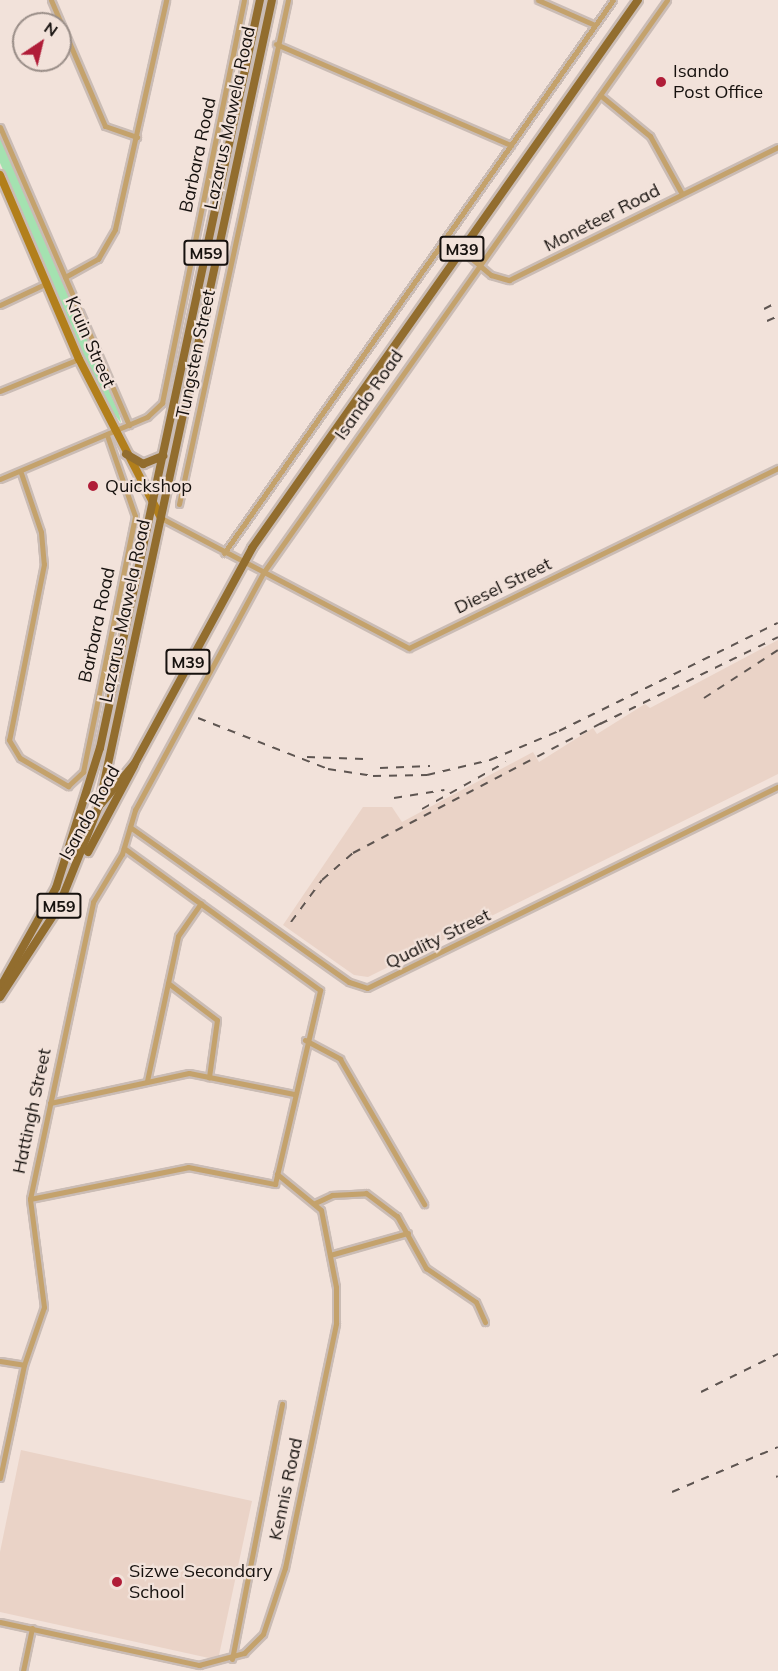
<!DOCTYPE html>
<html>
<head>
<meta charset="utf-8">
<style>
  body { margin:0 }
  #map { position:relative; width:778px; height:1671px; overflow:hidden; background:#f2e2da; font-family:Mulish,sans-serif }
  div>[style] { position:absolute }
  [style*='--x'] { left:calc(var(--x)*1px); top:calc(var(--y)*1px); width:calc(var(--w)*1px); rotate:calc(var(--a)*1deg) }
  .built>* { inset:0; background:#ead3c7 }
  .green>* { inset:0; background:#a4e2b0 }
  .roads { filter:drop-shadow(2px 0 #cabcb5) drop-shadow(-2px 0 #cabcb5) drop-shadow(0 2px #cabcb5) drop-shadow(0 -2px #cabcb5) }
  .street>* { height:5px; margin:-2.5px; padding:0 2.5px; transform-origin:2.5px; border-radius:2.5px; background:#c4a26c }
  .secondary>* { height:8px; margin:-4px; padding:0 4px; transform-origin:4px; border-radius:4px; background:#b27f1b }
  .primary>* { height:8px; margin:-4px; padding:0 4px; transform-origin:4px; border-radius:4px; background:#926d2e }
  .rail>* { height:2px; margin-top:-1px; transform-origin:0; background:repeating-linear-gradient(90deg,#5e5551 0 8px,transparent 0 16px) }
  .dots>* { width:16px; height:16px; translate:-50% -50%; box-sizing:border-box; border:3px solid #f2e2da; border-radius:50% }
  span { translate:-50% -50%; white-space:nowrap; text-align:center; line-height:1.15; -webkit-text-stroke:4.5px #f2e2da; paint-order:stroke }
  .shield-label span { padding:2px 4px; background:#f2e2da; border:2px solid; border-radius:4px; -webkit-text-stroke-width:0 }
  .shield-label { font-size:16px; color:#16110e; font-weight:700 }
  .poi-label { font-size:18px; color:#16110e }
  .left { translate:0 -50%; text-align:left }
  .street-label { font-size:18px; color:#16110e }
  .north { position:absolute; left:12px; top:12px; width:60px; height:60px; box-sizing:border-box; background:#f2e2da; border:2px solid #9a8e88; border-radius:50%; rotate:35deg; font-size:16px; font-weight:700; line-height:24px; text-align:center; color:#16110e }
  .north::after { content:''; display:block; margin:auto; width:21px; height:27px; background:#b01d38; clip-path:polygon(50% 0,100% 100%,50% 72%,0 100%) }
</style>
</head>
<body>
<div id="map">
  <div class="built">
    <i style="clip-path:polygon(778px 640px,778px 774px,368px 977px,354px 975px,283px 925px,363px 807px,392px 807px,402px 822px,533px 752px,539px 762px,593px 728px,597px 734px,645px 704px,650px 708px)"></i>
    <i style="clip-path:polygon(21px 1450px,252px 1501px,218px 1660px,0 1612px,0 1552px)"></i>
  </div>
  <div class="green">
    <i style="clip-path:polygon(0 137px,119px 413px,121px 423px,103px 400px,0 163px)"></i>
  </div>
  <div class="roads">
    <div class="street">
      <i style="--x:51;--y:0;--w:137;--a:66.8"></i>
      <i style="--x:105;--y:126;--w:34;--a:19"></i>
      <i style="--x:538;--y:0;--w:62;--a:23.7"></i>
      <i style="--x:276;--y:44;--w:256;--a:23.3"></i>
      <i style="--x:600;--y:95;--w:65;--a:39.4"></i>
      <i style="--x:650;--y:136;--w:66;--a:61.1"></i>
      <i style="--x:0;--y:127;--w:325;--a:66.6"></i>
      <i style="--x:446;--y:237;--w:59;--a:40.2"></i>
      <i style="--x:491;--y:275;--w:19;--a:16"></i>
      <i style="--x:509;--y:280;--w:300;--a:-26.3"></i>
      <i style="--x:65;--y:277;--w:38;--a:-29"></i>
      <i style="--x:98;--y:259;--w:34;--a:-60"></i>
      <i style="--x:115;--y:229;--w:235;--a:-77.4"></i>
      <i style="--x:0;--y:305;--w:52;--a:-25.1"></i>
      <i style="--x:0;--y:391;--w:85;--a:-22.1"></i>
      <i style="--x:21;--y:473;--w:62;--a:71.3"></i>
      <i style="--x:41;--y:532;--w:32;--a:85"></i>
      <i style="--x:44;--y:564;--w:179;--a:101.2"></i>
      <i style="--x:9;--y:740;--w:21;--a:59"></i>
      <i style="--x:20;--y:758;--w:56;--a:30.3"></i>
      <i style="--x:68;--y:786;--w:21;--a:-43"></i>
      <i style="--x:83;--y:772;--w:261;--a:-78.5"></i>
      <i style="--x:135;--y:516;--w:86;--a:-109.1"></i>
      <i style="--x:0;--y:479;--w:160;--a:-22.9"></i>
      <i style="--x:147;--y:417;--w:21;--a:-43"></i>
      <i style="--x:162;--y:403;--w:411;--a:-78.5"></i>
      <i style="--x:179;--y:504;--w:516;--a:-77.8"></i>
      <i style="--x:161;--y:518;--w:280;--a:27.7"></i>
      <i style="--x:409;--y:648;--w:411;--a:-26"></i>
      <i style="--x:224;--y:553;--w:676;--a:-54.88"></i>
      <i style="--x:130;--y:827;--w:268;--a:35.3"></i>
      <i style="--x:349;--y:982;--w:19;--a:18"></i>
      <i style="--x:367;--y:988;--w:458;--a:-26.1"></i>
      <i style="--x:168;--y:983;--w:61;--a:37.1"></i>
      <i style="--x:217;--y:1020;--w:58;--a:98"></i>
      <i style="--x:305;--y:1040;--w:40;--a:28"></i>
      <i style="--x:340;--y:1059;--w:168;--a:59.9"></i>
      <i style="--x:147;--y:1081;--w:148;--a:-77.9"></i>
      <i style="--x:178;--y:936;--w:40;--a:-55.1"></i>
      <i style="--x:50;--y:1103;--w:142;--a:-12.2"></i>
      <i style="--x:189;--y:1073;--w:107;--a:11.3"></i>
      <i style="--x:30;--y:1199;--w:161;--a:-11.4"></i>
      <i style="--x:188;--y:1167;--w:89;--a:11.1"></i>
      <i style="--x:275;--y:1184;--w:199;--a:-76.9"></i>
      <i style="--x:320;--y:990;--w:242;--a:-144.1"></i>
      <i style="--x:315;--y:1203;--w:19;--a:-25"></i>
      <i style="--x:332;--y:1195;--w:34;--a:-3"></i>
      <i style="--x:366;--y:1193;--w:39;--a:37"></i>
      <i style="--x:397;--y:1216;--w:60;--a:60.9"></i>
      <i style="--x:426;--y:1268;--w:60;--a:34.2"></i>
      <i style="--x:476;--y:1302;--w:22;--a:66"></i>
      <i style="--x:330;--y:1255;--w:81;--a:-15.8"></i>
      <i style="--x:0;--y:1361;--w:24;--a:9"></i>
      <i style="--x:0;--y:1478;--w:116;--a:-78"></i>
      <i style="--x:24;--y:1365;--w:61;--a:-71"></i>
      <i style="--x:44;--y:1307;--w:109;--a:-97.4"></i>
      <i style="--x:30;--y:1199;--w:304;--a:-78"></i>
      <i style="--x:93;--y:902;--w:56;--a:-58.9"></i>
      <i style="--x:122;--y:854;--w:46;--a:-73.5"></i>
      <i style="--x:135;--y:810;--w:269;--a:-61.6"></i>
      <i style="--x:263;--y:573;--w:701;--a:-54.81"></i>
      <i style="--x:0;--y:1622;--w:204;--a:12.2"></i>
      <i style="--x:199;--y:1665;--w:47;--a:-14.9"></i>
      <i style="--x:244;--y:1653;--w:27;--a:-45"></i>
      <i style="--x:263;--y:1634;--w:70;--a:-71.6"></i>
      <i style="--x:285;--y:1568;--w:250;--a:-78.2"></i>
      <i style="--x:336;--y:1323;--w:36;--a:-90"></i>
      <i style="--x:336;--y:1287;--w:78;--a:-101"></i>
      <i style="--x:321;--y:1210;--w:57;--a:-140.7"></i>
      <i style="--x:232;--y:1659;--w:260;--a:-78.9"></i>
      <i style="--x:23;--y:1671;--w:44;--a:-78.2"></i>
    </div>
    <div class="secondary">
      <i style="--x:0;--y:175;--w:200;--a:66.8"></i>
      <i style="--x:79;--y:359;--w:179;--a:62.7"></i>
    </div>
    <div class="primary">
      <i style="--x:126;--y:454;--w:20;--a:30"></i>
      <i style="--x:143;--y:464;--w:22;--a:-22"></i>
      <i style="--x:101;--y:804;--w:53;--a:-50.3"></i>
      <i style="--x:135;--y:763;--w:245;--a:-61.4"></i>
      <i style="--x:252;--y:548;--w:670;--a:-54.84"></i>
      <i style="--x:88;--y:852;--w:98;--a:-61.9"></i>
      <i style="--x:67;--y:857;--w:47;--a:-58"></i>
      <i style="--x:0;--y:988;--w:115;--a:-60.8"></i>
      <i style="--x:56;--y:888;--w:147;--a:-72.6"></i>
      <i style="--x:100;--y:748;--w:765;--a:-77.93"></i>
      <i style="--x:0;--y:997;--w:106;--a:-56.9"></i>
      <i style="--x:58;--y:908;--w:110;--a:-68.1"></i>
      <i style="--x:99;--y:806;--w:824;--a:-77.89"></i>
    </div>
  </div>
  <div class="rail">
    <i style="--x:764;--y:309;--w:16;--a:-27"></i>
    <i style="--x:767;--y:321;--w:12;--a:-24"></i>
    <i style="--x:704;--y:698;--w:88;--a:-33"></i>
    <i style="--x:198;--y:718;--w:140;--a:21.4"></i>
    <i style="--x:328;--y:769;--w:46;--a:8.8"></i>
    <i style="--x:373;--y:776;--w:54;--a:-1.1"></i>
    <i style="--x:427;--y:775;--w:65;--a:-13.4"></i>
    <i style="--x:490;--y:760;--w:75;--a:-22.8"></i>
    <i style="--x:559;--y:731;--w:244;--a:-26.3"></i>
    <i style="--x:600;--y:724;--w:198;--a:-26"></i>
    <i style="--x:307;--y:757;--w:57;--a:2"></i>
    <i style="--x:380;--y:768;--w:50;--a:-2.3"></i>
    <i style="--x:394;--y:798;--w:51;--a:-9.1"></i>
    <i style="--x:422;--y:809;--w:96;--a:-29.2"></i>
    <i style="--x:291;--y:922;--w:52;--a:-53.6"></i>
    <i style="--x:322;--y:880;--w:41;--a:-41.1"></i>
    <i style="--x:353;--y:853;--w:285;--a:-27.6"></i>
    <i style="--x:701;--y:1392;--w:86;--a:-26.3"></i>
    <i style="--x:776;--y:1477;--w:2;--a:-27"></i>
    <i style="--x:672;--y:1492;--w:115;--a:-23"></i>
  </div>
  <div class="dots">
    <i style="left:661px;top:82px;background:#b01d38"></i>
    <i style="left:93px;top:486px;background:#b01d38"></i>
    <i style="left:117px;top:1582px;background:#b01d38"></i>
  </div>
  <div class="shield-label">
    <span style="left:462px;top:249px">M39</span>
    <span style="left:206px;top:253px">M59</span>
    <span style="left:188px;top:662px">M39</span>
    <span style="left:59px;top:906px">M59</span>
  </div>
  <div class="poi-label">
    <span class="left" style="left:673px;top:82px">Isando<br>Post Office</span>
    <span class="left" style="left:105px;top:486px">Quickshop</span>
    <span class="left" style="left:129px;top:1582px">Sizwe Secondary<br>School</span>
  </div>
  <div class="street-label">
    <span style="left:230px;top:118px;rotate:-78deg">Lazarus Mawela Road</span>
    <span style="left:198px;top:155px;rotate:-78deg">Barbara Road</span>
    <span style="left:602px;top:218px;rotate:-27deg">Moneteer Road</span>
    <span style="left:90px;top:342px;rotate:66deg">Kruin Street</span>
    <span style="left:196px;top:354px;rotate:-78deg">Tungsten Street</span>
    <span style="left:369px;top:395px;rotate:-55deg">Isando Road</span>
    <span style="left:503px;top:586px;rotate:-26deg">Diesel Street</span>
    <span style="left:125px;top:611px;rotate:-78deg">Lazarus Mawela Road</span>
    <span style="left:97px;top:625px;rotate:-78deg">Barbara Road</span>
    <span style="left:90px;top:813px;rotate:-61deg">Isando Road</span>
    <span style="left:438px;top:939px;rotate:-26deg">Quality Street</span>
    <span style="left:32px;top:1111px;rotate:-78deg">Hattingh Street</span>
    <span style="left:286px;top:1489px;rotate:-78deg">Kennis Road</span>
  </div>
  <div class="north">N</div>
</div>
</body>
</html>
